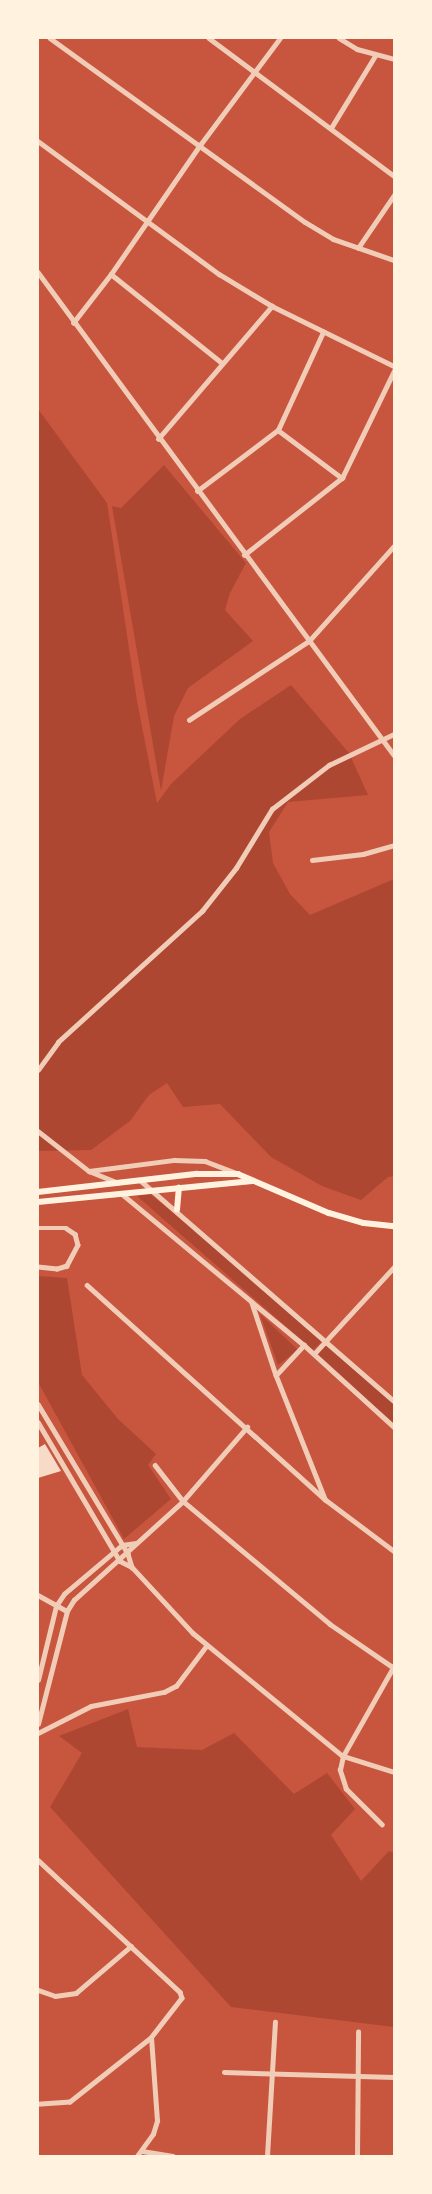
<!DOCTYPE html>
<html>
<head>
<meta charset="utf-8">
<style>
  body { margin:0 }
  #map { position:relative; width:432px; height:2194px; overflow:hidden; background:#c8553d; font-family:"Open Sans",sans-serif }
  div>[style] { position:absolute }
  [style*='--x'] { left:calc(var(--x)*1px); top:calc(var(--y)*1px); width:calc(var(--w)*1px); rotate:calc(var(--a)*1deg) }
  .green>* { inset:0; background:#ae4732 }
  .building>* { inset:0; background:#f7dbc8 }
  .minor>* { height:4.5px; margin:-2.25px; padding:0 2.25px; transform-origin:2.25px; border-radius:2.25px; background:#f1ccb7 }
  .secondary>* { height:5.5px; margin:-2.75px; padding:0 2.75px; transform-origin:2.75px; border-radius:2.75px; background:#fff3e0 }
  span { translate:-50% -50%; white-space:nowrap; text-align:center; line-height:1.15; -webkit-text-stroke:4px #fff3e0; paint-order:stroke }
  .frame { position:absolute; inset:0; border:39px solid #fff3e0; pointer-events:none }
</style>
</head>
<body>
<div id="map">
  <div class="green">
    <i style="clip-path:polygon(38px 409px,107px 503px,137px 701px,157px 803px,171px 784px,240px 719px,291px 685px,349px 753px,368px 795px,288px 802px,269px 832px,273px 863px,290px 894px,310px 915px,394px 879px,394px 1176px,388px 1177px,361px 1200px,322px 1186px,271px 1157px,220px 1104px,183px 1107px,167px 1083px,149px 1095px,130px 1121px,91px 1150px,38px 1151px)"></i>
    <i style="clip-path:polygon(164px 465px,246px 563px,230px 593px,225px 610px,253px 641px,188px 688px,174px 716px,161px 791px,112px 506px,121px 508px)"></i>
    <i style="clip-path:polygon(150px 1194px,203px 1237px,323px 1340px,313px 1350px,137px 1196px)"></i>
    <i style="clip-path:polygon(38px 1276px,67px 1278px,82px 1375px,118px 1419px,156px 1454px,148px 1465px,171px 1499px,124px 1539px,38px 1382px)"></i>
    <i style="clip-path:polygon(260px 1314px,298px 1350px,278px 1365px)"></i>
    <i style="clip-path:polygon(325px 1345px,394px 1401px,394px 1423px,315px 1355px)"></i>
    <i style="clip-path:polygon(128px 1709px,137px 1747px,202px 1750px,234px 1733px,294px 1794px,327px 1773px,355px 1809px,331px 1835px,361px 1881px,389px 1851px,394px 1853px,394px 2027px,231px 2007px,50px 1807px,82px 1753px,59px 1736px)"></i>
  </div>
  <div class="building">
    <i style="clip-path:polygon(45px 1444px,61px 1471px,38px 1478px,38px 1448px)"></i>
  </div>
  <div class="minor">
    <i style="--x:50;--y:38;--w:314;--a:35.8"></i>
    <i style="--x:305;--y:222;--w:33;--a:31"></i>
    <i style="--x:333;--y:239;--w:65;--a:19"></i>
    <i style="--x:209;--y:38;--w:231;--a:36.7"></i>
    <i style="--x:339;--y:38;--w:21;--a:31"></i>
    <i style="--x:357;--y:49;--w:38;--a:15"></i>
    <i style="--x:331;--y:128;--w:84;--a:-58.6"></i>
    <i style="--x:38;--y:141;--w:225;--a:36.3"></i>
    <i style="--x:219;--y:274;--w:62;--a:31.1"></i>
    <i style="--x:272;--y:306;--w:136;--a:26.2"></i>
    <i style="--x:358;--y:248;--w:64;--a:-55.8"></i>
    <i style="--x:38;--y:272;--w:600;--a:53.61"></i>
    <i style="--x:111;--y:274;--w:142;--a:38.7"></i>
    <i style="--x:73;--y:323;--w:62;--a:-52.2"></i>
    <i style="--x:111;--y:274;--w:157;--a:-55.4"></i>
    <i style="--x:200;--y:145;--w:134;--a:-53.2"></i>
    <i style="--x:278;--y:430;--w:80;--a:36.9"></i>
    <i style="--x:158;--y:439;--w:175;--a:-49.4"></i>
    <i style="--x:197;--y:491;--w:101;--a:-37"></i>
    <i style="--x:278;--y:430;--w:108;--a:-65.3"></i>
    <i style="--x:244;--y:555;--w:125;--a:-38.2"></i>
    <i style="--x:342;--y:478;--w:119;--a:-64.1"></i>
    <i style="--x:189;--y:720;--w:144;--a:-33.4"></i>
    <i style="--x:309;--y:641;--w:127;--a:-48.2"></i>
    <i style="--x:312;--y:860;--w:51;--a:-6.7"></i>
    <i style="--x:363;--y:854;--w:32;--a:-16"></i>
    <i style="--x:38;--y:1070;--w:34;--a:-54"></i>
    <i style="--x:58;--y:1042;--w:195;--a:-42.3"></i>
    <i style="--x:202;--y:911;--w:55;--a:-51.7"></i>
    <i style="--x:236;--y:868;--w:69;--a:-58.6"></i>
    <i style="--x:272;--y:809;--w:72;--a:-37.7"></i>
    <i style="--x:329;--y:765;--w:72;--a:-25.5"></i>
    <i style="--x:38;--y:1131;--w:65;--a:38.1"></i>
    <i style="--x:89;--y:1171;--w:31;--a:22"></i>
    <i style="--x:89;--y:1171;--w:86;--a:-7.4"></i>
    <i style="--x:174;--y:1160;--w:31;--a:2"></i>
    <i style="--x:205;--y:1161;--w:34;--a:21"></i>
    <i style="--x:141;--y:1181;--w:335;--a:41"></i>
    <i style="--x:122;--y:1194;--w:236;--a:39.7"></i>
    <i style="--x:304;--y:1345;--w:122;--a:42.3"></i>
    <i style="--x:38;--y:1228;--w:28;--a:0"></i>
    <i style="--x:66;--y:1228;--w:11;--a:34"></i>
    <i style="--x:75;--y:1234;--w:11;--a:75"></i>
    <i style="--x:78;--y:1245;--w:24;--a:118"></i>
    <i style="--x:67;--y:1266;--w:10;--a:163"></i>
    <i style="--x:57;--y:1269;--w:19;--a:-174"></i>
    <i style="--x:87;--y:1285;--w:321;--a:42"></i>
    <i style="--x:326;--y:1500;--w:85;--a:36.9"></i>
    <i style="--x:252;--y:1303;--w:76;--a:71.6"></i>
    <i style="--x:276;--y:1375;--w:133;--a:68.4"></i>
    <i style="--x:314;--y:1354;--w:118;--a:-47.4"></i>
    <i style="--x:276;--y:1375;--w:41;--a:-47"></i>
    <i style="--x:38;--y:1404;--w:175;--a:59"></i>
    <i style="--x:128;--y:1554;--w:14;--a:73"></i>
    <i style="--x:38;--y:1422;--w:161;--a:59.5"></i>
    <i style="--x:120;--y:1561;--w:13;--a:27"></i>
    <i style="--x:132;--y:1567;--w:90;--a:47.3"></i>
    <i style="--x:193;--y:1633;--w:194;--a:39.4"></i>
    <i style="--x:343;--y:1756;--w:53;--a:17.4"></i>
    <i style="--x:155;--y:1465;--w:46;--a:52.1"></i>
    <i style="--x:183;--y:1501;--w:192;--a:39.9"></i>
    <i style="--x:330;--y:1624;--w:78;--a:34.5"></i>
    <i style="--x:38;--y:1595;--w:33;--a:29"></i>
    <i style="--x:38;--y:1680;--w:76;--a:-76.3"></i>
    <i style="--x:56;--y:1606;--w:14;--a:-56"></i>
    <i style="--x:64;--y:1594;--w:76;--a:-40.2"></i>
    <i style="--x:122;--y:1545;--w:14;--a:-8"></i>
    <i style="--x:38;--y:1724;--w:117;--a:-75.6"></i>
    <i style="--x:67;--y:1611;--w:13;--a:-58"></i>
    <i style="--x:74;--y:1600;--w:147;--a:-42.2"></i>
    <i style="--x:183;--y:1501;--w:98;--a:-49.1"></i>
    <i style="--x:38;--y:1733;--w:59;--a:-27"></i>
    <i style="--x:91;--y:1706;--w:74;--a:-10.9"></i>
    <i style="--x:164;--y:1692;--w:13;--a:-27"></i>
    <i style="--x:176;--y:1686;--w:51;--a:-52.9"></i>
    <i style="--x:382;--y:1825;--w:51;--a:-135"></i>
    <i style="--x:346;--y:1789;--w:20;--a:-108"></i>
    <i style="--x:340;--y:1770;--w:14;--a:-78"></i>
    <i style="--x:343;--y:1756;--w:103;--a:-60.5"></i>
    <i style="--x:38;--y:1860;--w:194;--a:42.9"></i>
    <i style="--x:180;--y:1992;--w:6;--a:72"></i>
    <i style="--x:182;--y:1998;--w:51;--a:127.8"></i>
    <i style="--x:151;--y:2038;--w:103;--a:141.7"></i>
    <i style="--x:70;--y:2102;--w:32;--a:176"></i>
    <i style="--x:38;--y:1990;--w:18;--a:19"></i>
    <i style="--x:55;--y:1996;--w:21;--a:-8"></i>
    <i style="--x:76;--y:1993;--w:72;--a:-40.5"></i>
    <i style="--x:224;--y:2072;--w:170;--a:1.7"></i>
    <i style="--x:142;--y:2151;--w:31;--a:9"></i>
    <i style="--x:137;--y:2156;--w:27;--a:-54"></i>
    <i style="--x:153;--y:2134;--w:14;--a:-73"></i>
    <i style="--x:157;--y:2121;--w:83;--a:-94.1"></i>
    <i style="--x:267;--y:2156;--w:134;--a:-86.6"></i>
    <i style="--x:357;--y:2156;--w:124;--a:-89.5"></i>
  </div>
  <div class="secondary">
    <i style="--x:38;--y:1192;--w:160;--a:-6.5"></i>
    <i style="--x:197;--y:1174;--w:41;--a:0"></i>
    <i style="--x:238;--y:1174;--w:99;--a:23.2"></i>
    <i style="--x:329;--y:1213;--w:36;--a:16"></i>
    <i style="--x:364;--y:1223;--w:30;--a:6"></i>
    <i style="--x:38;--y:1202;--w:215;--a:-5.6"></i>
    <i style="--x:177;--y:1210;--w:22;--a:-85"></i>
  </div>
  <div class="frame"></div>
</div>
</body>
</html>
